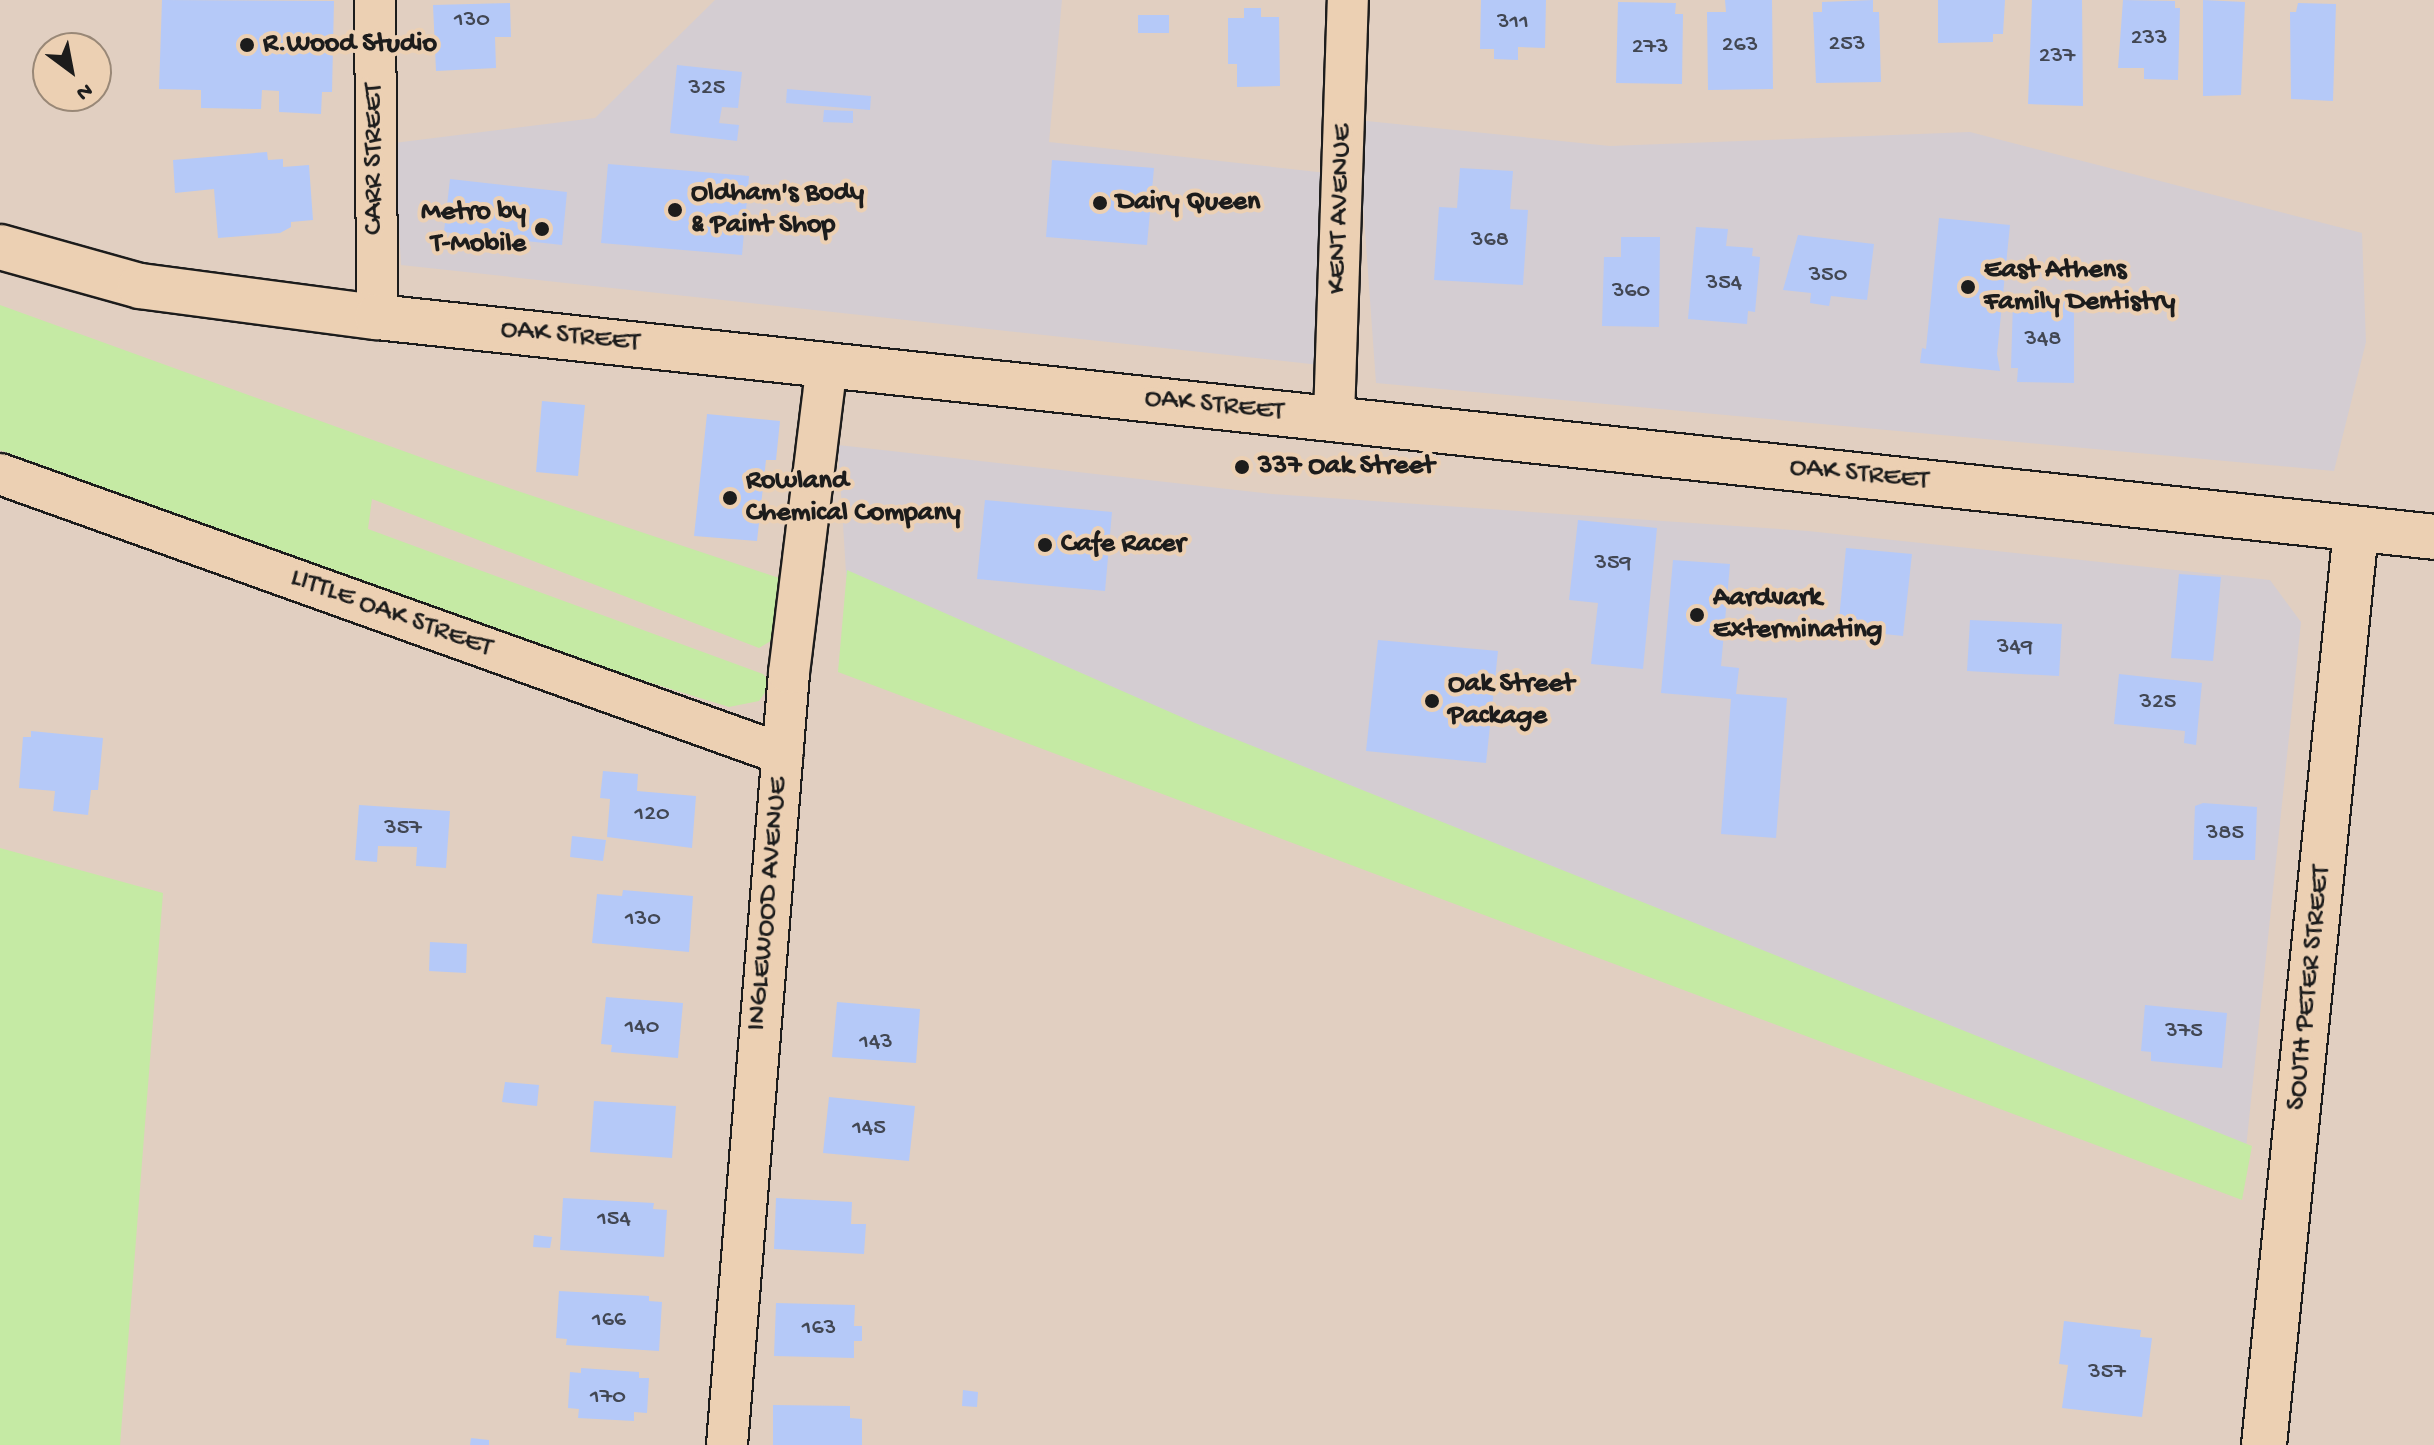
<!DOCTYPE html>
<html>
<head>
<meta charset="utf-8">
<style>
  body { margin:0 }
  #map { position:relative; width:2434px; height:1445px; overflow:hidden; background:#e1cfc1; font-family:"Gochi Hand",sans-serif }
  div>[style] { position:absolute }
  [style*='--x'] { left:calc(var(--x)*1px); top:calc(var(--y)*1px); width:calc(var(--w)*1px); rotate:calc(var(--a)*1deg) }
  .built>* { inset:0; background:#d4cdd2 }
  .green>* { inset:0; background:#c5eaa4 }
  .building>* { inset:0; background:#b5c9f8 }
  .roads { filter:drop-shadow(2px 0 #1c1c1c) drop-shadow(-2px 0 #1c1c1c) drop-shadow(0 2px #1c1c1c) drop-shadow(0 -2px #1c1c1c) }
  .minor>* { height:40px; margin:-20px; padding:0 20px; transform-origin:20px; border-radius:20px; background:#ecd0b3 }
  .tertiary>* { height:44px; margin:-22px; padding:0 22px; transform-origin:22px; border-radius:22px; background:#ecd0b3 }
  .primary>* { height:44px; margin:-22px; padding:0 22px; transform-origin:22px; border-radius:22px; background:#ecd0b3 }
  .dots>* { width:22px; height:22px; translate:-50% -50%; box-sizing:border-box; border:4px solid #ecd0b3; border-radius:50% }
  span { translate:-50% -50%; white-space:nowrap; text-align:center; line-height:1.15; -webkit-text-stroke:8px #ecd0b3; paint-order:stroke }
  .number-label { font-size:24px; color:#424753 }
  .number-label span { -webkit-text-stroke-width:0 }
  .poi-label { font-size:28px; color:#1c1c1c; font-weight:700 }
  .left { translate:0 -50%; text-align:left }
  .right { translate:-100% -50%; text-align:right }
  .street-label { font-size:28px; color:#1c1c1c }
  .north { position:absolute; left:32px; top:32px; width:80px; height:80px; box-sizing:border-box; background:#ecd0b3; border:2px solid #987; border-radius:50%; rotate:148deg; font-size:22px; font-weight:700; line-height:32px; text-align:center; color:#1c1c1c }
  .north::after { content:''; display:block; margin:auto; width:28px; height:36px; background:#1c1c1c; clip-path:polygon(50% 0,100% 100%,50% 72%,0 100%) }
</style>
</head>
<body>
<div id="map">
  <div class="built">
    <i style="clip-path:polygon(715px 0,1062px 0,1049px 142px,1327px 173px,1320px 365px,401px 265px,394px 143px,595px 118px)"></i>
    <i style="clip-path:polygon(1357px 120px,1610px 146px,1970px 132px,2362px 233px,2366px 342px,2334px 471px,1376px 383px)"></i>
    <i style="clip-path:polygon(838px 445px,1272px 494px,1808px 531px,2270px 580px,2301px 622px,2245px 1158px,851px 652px)"></i>
  </div>
  <div class="green">
    <i style="clip-path:polygon(0 305px,467px 474px,779px 578px,774px 639px,759px 648px,372px 499px,368px 529px,763px 674px,771px 684px,759px 701px,729px 707px,603px 668px,0 450px)"></i>
    <i style="clip-path:polygon(847px 570px,1195px 723px,2252px 1146px,2242px 1200px,838px 672px)"></i>
    <i style="clip-path:polygon(0 848px,163px 893px,120px 1445px,0 1445px)"></i>
  </div>
  <div class="building">
    <i style="clip-path:polygon(162px 0,334px 1px,332px 92px,322px 92px,321px 114px,279px 112px,279px 91px,262px 90px,261px 109px,201px 108px,201px 90px,159px 89px)"></i>
    <i style="clip-path:polygon(1481px 0,1546px 0,1545px 48px,1518px 47px,1518px 60px,1494px 59px,1494px 49px,1480px 49px)"></i>
    <i style="clip-path:polygon(1725px 0,1772px 0,1773px 89px,1708px 90px,1707px 12px,1726px 12px)"></i>
    <i style="clip-path:polygon(1873px 0,1873px 12px,1879px 12px,1881px 82px,1816px 83px,1813px 12px,1822px 12px,1822px 2px)"></i>
    <i style="clip-path:polygon(1938px 0,2005px 0,2003px 34px,1993px 34px,1993px 42px,1938px 43px)"></i>
    <i style="clip-path:polygon(2032px 0,2082px 0,2083px 106px,2028px 104px)"></i>
    <i style="clip-path:polygon(2123px 0,2175px 1px,2175px 8px,2180px 8px,2178px 80px,2144px 79px,2144px 68px,2118px 68px)"></i>
    <i style="clip-path:polygon(2203px 0,2245px 2px,2241px 95px,2203px 96px)"></i>
    <i style="clip-path:polygon(1618px 2px,1676px 3px,1675px 14px,1683px 14px,1682px 84px,1616px 83px)"></i>
    <i style="clip-path:polygon(510px 3px,511px 37px,495px 37px,496px 68px,436px 71px,433px 5px)"></i>
    <i style="clip-path:polygon(2298px 3px,2336px 4px,2333px 101px,2291px 99px,2290px 12px,2296px 12px)"></i>
    <i style="clip-path:polygon(1244px 8px,1261px 8px,1261px 17px,1279px 17px,1280px 86px,1237px 87px,1237px 64px,1228px 64px,1228px 18px,1244px 18px)"></i>
    <i style="clip-path:polygon(1138px 15px,1169px 15px,1169px 33px,1138px 33px)"></i>
    <i style="clip-path:polygon(677px 65px,742px 72px,738px 108px,722px 107px,719px 123px,739px 125px,737px 141px,670px 133px)"></i>
    <i style="clip-path:polygon(787px 89px,871px 96px,870px 110px,786px 103px)"></i>
    <i style="clip-path:polygon(824px 110px,853px 111px,853px 123px,823px 122px)"></i>
    <i style="clip-path:polygon(267px 152px,268px 160px,283px 159px,283px 167px,309px 165px,313px 220px,291px 222px,291px 227px,280px 233px,218px 238px,214px 189px,175px 193px,173px 160px)"></i>
    <i style="clip-path:polygon(1052px 160px,1154px 168px,1147px 245px,1046px 237px)"></i>
    <i style="clip-path:polygon(608px 164px,749px 176px,742px 255px,601px 243px)"></i>
    <i style="clip-path:polygon(1460px 168px,1513px 171px,1510px 209px,1528px 210px,1523px 285px,1434px 280px,1439px 207px,1457px 208px)"></i>
    <i style="clip-path:polygon(450px 179px,567px 192px,562px 245px,444px 232px)"></i>
    <i style="clip-path:polygon(1939px 218px,2010px 225px,1997px 354px,2000px 371px,1920px 363px,1922px 348px,1926px 349px)"></i>
    <i style="clip-path:polygon(1696px 227px,1728px 229px,1726px 246px,1753px 248px,1752px 256px,1760px 257px,1755px 312px,1748px 311px,1747px 324px,1688px 319px)"></i>
    <i style="clip-path:polygon(1798px 235px,1874px 244px,1867px 300px,1831px 296px,1829px 306px,1810px 303px,1811px 293px,1783px 290px)"></i>
    <i style="clip-path:polygon(1621px 237px,1660px 237px,1659px 327px,1602px 326px,1604px 257px,1621px 257px)"></i>
    <i style="clip-path:polygon(2039px 297px,2074px 297px,2074px 383px,2017px 382px,2018px 368px,2011px 368px,2013px 301px,2039px 302px)"></i>
    <i style="clip-path:polygon(542px 401px,585px 405px,578px 476px,536px 472px)"></i>
    <i style="clip-path:polygon(707px 414px,780px 421px,776px 460px,766px 460px,757px 541px,694px 536px)"></i>
    <i style="clip-path:polygon(985px 500px,1112px 512px,1105px 591px,977px 579px)"></i>
    <i style="clip-path:polygon(1578px 520px,1657px 528px,1643px 669px,1591px 664px,1598px 603px,1569px 600px)"></i>
    <i style="clip-path:polygon(1846px 548px,1912px 554px,1903px 636px,1838px 629px)"></i>
    <i style="clip-path:polygon(1673px 560px,1730px 564px,1721px 666px,1739px 668px,1736px 694px,1787px 698px,1776px 838px,1721px 834px,1731px 699px,1661px 693px)"></i>
    <i style="clip-path:polygon(2179px 574px,2221px 577px,2213px 661px,2171px 658px)"></i>
    <i style="clip-path:polygon(1970px 620px,2062px 624px,2059px 676px,1967px 671px)"></i>
    <i style="clip-path:polygon(1378px 640px,1498px 651px,1486px 763px,1366px 751px)"></i>
    <i style="clip-path:polygon(2119px 674px,2202px 683px,2196px 745px,2184px 743px,2185px 731px,2114px 724px)"></i>
    <i style="clip-path:polygon(31px 731px,103px 738px,98px 790px,91px 790px,88px 815px,53px 811px,55px 791px,19px 788px,23px 737px,31px 737px)"></i>
    <i style="clip-path:polygon(603px 771px,638px 774px,637px 791px,696px 796px,692px 848px,607px 837px,610px 799px,600px 798px)"></i>
    <i style="clip-path:polygon(2203px 803px,2257px 807px,2255px 860px,2193px 860px,2195px 806px)"></i>
    <i style="clip-path:polygon(359px 805px,450px 811px,446px 868px,416px 866px,417px 847px,378px 846px,377px 862px,355px 860px)"></i>
    <i style="clip-path:polygon(572px 836px,606px 840px,603px 861px,570px 857px)"></i>
    <i style="clip-path:polygon(623px 890px,693px 896px,689px 952px,592px 943px,597px 894px,622px 896px)"></i>
    <i style="clip-path:polygon(430px 942px,467px 944px,466px 973px,429px 971px)"></i>
    <i style="clip-path:polygon(606px 997px,683px 1003px,678px 1058px,611px 1052px,612px 1045px,601px 1044px)"></i>
    <i style="clip-path:polygon(837px 1002px,920px 1009px,916px 1063px,832px 1057px)"></i>
    <i style="clip-path:polygon(2145px 1005px,2227px 1013px,2222px 1068px,2151px 1061px,2151px 1052px,2141px 1051px)"></i>
    <i style="clip-path:polygon(505px 1082px,539px 1085px,537px 1106px,502px 1102px)"></i>
    <i style="clip-path:polygon(829px 1097px,915px 1106px,909px 1161px,823px 1153px)"></i>
    <i style="clip-path:polygon(594px 1101px,676px 1106px,672px 1158px,590px 1152px)"></i>
    <i style="clip-path:polygon(563px 1198px,654px 1203px,653px 1209px,667px 1210px,664px 1257px,560px 1250px)"></i>
    <i style="clip-path:polygon(776px 1198px,852px 1202px,851px 1224px,866px 1224px,864px 1254px,774px 1249px)"></i>
    <i style="clip-path:polygon(534px 1235px,552px 1237px,550px 1248px,533px 1247px)"></i>
    <i style="clip-path:polygon(559px 1291px,649px 1296px,649px 1301px,662px 1302px,659px 1351px,566px 1345px,567px 1339px,556px 1338px)"></i>
    <i style="clip-path:polygon(776px 1303px,855px 1305px,854px 1326px,862px 1326px,862px 1341px,854px 1341px,854px 1358px,774px 1356px)"></i>
    <i style="clip-path:polygon(2064px 1321px,2141px 1330px,2140px 1337px,2152px 1338px,2142px 1417px,2062px 1408px,2068px 1365px,2059px 1364px)"></i>
    <i style="clip-path:polygon(581px 1368px,639px 1372px,639px 1378px,649px 1378px,647px 1413px,634px 1412px,634px 1421px,578px 1418px,579px 1409px,568px 1408px,570px 1372px,581px 1373px)"></i>
    <i style="clip-path:polygon(963px 1390px,978px 1392px,977px 1407px,962px 1406px)"></i>
    <i style="clip-path:polygon(773px 1405px,850px 1406px,850px 1418px,862px 1419px,862px 1445px,773px 1445px)"></i>
    <i style="clip-path:polygon(471px 1438px,489px 1440px,489px 1445px,470px 1445px)"></i>
  </div>
  <div class="roads">
    <div class="minor">
      <i style="--x:375;--y:0;--w:317;--a:89.6"></i>
      <i style="--x:1334;--y:417;--w:417;--a:-88.1"></i>
      <i style="--x:0;--y:474;--w:831;--a:19.7"></i>
      <i style="--x:727;--y:1445;--w:774;--a:-85.41"></i>
      <i style="--x:789;--y:673;--w:311;--a:-83"></i>
    </div>
    <div class="tertiary">
      <i style="--x:2264;--y:1445;--w:920;--a:-84.26"></i>
    </div>
    <div class="primary">
      <i style="--x:0;--y:247;--w:145;--a:15.6"></i>
      <i style="--x:140;--y:286;--w:239;--a:7.5"></i>
      <i style="--x:377;--y:317;--w:2069;--a:6.1"></i>
    </div>
  </div>
  <div class="dots">
    <i style="left:247px;top:45px;background:#1c1c1c"></i>
    <i style="left:1100px;top:203px;background:#1c1c1c"></i>
    <i style="left:675px;top:210px;background:#1c1c1c"></i>
    <i style="left:542px;top:229px;background:#1c1c1c"></i>
    <i style="left:1968px;top:287px;background:#1c1c1c"></i>
    <i style="left:1242px;top:467px;background:#1c1c1c"></i>
    <i style="left:730px;top:498px;background:#1c1c1c"></i>
    <i style="left:1045px;top:545px;background:#1c1c1c"></i>
    <i style="left:1697px;top:615px;background:#1c1c1c"></i>
    <i style="left:1432px;top:701px;background:#1c1c1c"></i>
  </div>
  <div class="number-label">
    <span style="left:472px;top:21px">130</span>
    <span style="left:1513px;top:23px">311</span>
    <span style="left:2149px;top:39px">233</span>
    <span style="left:1847px;top:45px">253</span>
    <span style="left:1740px;top:46px">263</span>
    <span style="left:1650px;top:48px">273</span>
    <span style="left:2057px;top:57px">237</span>
    <span style="left:707px;top:89px">325</span>
    <span style="left:1490px;top:241px">368</span>
    <span style="left:1828px;top:276px">350</span>
    <span style="left:1724px;top:284px">354</span>
    <span style="left:1631px;top:292px">360</span>
    <span style="left:2043px;top:340px">348</span>
    <span style="left:1613px;top:564px">359</span>
    <span style="left:2015px;top:648px">349</span>
    <span style="left:2158px;top:703px">325</span>
    <span style="left:652px;top:815px">120</span>
    <span style="left:403px;top:829px">357</span>
    <span style="left:2225px;top:834px">385</span>
    <span style="left:643px;top:920px">130</span>
    <span style="left:642px;top:1028px">140</span>
    <span style="left:2184px;top:1032px">375</span>
    <span style="left:876px;top:1043px">143</span>
    <span style="left:869px;top:1129px">145</span>
    <span style="left:614px;top:1220px">154</span>
    <span style="left:609px;top:1321px">166</span>
    <span style="left:819px;top:1329px">163</span>
    <span style="left:2107px;top:1373px">357</span>
    <span style="left:608px;top:1398px">170</span>
  </div>
  <div class="poi-label">
    <span class="left" style="left:263px;top:45px">R.Wood Studio</span>
    <span class="left" style="left:691px;top:210px">Oldham's Body<br>&amp; Paint Shop</span>
    <span class="left" style="left:1116px;top:203px">Dairy Queen</span>
    <span class="right" style="left:526px;top:229px">Metro by<br>T-Mobile</span>
    <span class="left" style="left:1984px;top:287px">East Athens<br>Family Dentistry</span>
    <span class="left" style="left:1258px;top:467px">337 Oak Street</span>
    <span class="left" style="left:746px;top:498px">Rowland<br>Chemical Company</span>
    <span class="left" style="left:1061px;top:545px">Cafe Racer</span>
    <span class="left" style="left:1713px;top:615px">Aardvark<br>Exterminating</span>
    <span class="left" style="left:1448px;top:701px">Oak Street<br>Package</span>
  </div>
  <div class="street-label">
    <span style="left:375px;top:159px;rotate:-90deg">CARR STREET</span>
    <span style="left:1341px;top:209px;rotate:-88deg">KENT AVENUE</span>
    <span style="left:570px;top:337px;rotate:6deg">OAK STREET</span>
    <span style="left:1214px;top:406px;rotate:6deg">OAK STREET</span>
    <span style="left:1859px;top:475px;rotate:6deg">OAK STREET</span>
    <span style="left:391px;top:614px;rotate:20deg">LITTLE OAK STREET</span>
    <span style="left:769px;top:904px;rotate:-85deg">INGLEWOOD AVENUE</span>
    <span style="left:2310px;top:988px;rotate:-84deg">SOUTH PETER STREET</span>
  </div>
  <div class="north">N</div>
</div>
</body>
</html>
